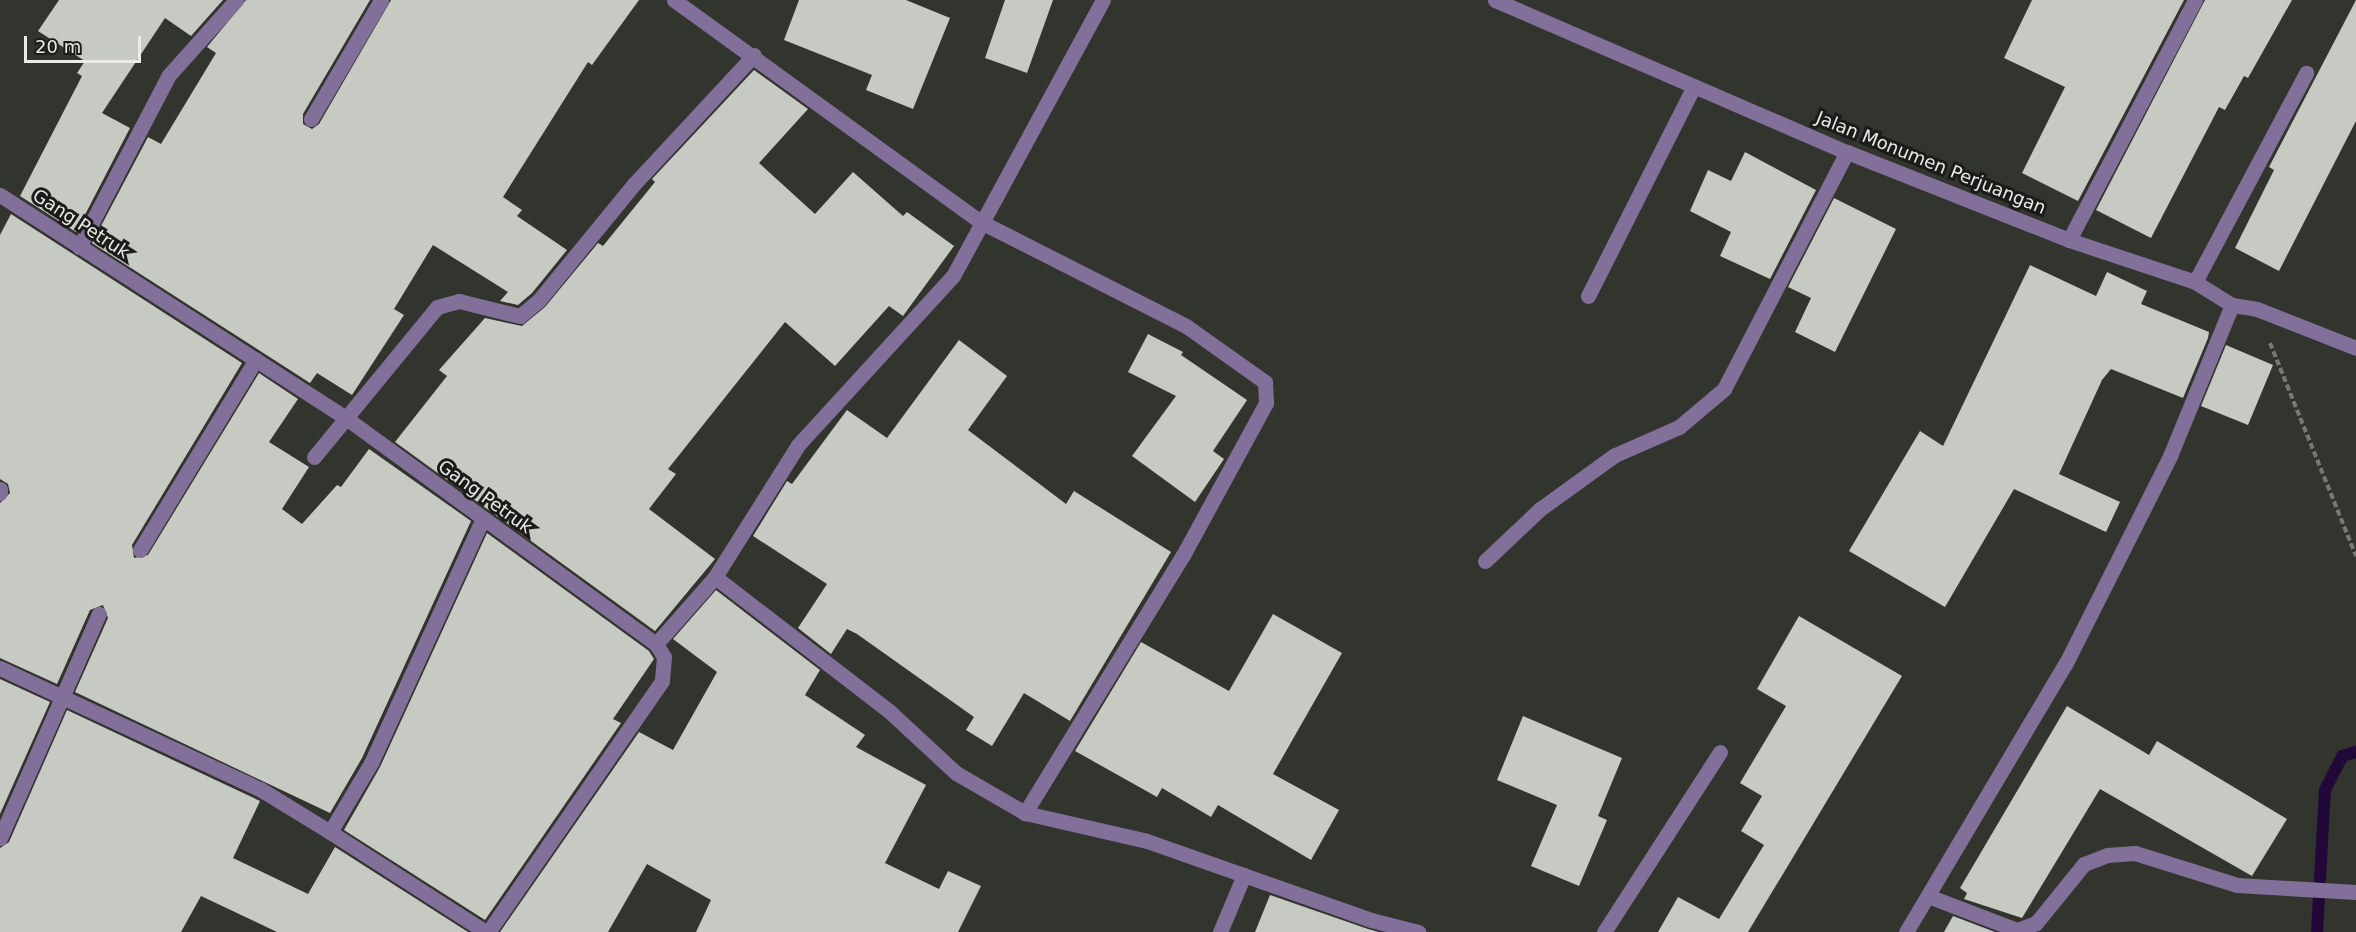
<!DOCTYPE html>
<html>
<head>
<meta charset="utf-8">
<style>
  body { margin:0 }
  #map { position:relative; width:2356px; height:932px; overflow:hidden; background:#32342e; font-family:"DejaVu Sans",sans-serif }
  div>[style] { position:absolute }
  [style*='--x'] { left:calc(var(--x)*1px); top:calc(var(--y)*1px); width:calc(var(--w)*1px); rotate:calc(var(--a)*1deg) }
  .stream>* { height:12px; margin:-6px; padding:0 6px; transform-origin:6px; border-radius:6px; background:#220839 }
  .building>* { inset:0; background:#c7cac2 }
  .path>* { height:4px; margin-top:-2px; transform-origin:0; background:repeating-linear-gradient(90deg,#767873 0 6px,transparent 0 9px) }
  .minor>* { height:15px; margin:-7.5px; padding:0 7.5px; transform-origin:7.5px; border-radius:7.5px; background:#82709a }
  span { translate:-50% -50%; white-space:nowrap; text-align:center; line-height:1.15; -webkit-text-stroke:6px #1b1c19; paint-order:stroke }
  .street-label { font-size:18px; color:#eaebe7 }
  .scale { position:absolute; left:24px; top:36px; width:117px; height:27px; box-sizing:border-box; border:3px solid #eaebe7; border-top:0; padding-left:8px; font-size:18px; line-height:21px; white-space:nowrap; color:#eaebe7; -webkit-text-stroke:4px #1b1c19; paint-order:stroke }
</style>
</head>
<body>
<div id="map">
  <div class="stream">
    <i style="--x:2317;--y:932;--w:142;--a:-86.8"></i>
    <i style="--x:2325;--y:790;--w:38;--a:-63"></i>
    <i style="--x:2342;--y:756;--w:15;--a:-16"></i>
  </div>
  <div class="building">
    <i style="clip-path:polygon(59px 0,223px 0,191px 36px,165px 18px,102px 113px,130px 128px,76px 232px,20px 196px,82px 76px,77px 73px,85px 61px,38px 31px)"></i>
    <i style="clip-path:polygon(246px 0,370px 0,303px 114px,303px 124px,312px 129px,319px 124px,391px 0,639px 0,592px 65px,588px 62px,503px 197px,522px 210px,517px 216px,567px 250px,532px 293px,518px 305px,500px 301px,508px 292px,433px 245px,394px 309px,404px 315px,352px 395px,317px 373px,310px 383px,92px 243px,148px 137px,161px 144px,216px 53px,207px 47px)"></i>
    <i style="clip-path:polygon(799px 0,906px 0,950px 18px,913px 109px,866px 90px,872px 75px,784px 40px)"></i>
    <i style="clip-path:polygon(1005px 0,1053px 0,1027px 73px,985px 58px)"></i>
    <i style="clip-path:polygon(2032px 0,2184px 0,2078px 201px,2022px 173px,2065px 87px,2004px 58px)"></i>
    <i style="clip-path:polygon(2205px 0,2292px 0,2248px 78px,2244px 76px,2225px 110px,2219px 107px,2151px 238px,2096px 210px)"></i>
    <i style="clip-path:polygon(2356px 0,2356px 121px,2279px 271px,2235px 248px,2274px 170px,2269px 167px)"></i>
    <i style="clip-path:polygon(754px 70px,808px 109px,759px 163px,815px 214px,853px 172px,903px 216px,907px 212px,954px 246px,903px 316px,889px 306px,835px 366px,785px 322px,668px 469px,676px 474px,649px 509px,715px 559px,655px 631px,395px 442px,447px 376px,439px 370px,485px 318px,522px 326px,545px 307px,598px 243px,603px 246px,655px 182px,652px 179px)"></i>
    <i style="clip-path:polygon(1745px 152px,1816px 190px,1770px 279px,1720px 256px,1731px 232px,1690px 211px,1708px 170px,1731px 181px)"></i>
    <i style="clip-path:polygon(1834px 198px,1896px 229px,1835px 352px,1795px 332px,1811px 298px,1788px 287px)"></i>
    <i style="clip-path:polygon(11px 214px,242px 363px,132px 545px,134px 558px,148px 555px,259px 373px,298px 399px,269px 442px,309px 467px,282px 509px,302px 524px,337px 485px,341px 487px,369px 449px,471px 521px,362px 758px,330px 813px,75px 692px,108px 618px,103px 605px,90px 610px,57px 684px,0 658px,0 503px,10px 493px,8px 484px,0 479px,0 235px)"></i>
    <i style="clip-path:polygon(2030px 265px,2096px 296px,2107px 272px,2147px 291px,2141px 304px,2209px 332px,2208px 338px,2183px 398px,2111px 369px,2102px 380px,2059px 474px,2120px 502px,2106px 532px,2014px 489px,1945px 607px,1849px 551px,1920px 431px,1943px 446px)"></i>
    <i style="clip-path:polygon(1148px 334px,1183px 352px,1181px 355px,1247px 400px,1213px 451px,1224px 459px,1195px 502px,1132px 456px,1176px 396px,1128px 372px)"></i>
    <i style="clip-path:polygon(959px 340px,1007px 376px,968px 430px,1066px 504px,1074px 491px,1171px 552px,1070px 721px,1024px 693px,992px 746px,966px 730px,974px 717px,857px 634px,847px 629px,831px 654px,798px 628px,827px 584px,753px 536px,787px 481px,792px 484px,847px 410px,887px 438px)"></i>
    <i style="clip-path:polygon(2226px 345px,2273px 365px,2248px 425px,2201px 406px)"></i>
    <i style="clip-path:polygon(487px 533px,649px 651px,654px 659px,613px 719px,621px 723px,485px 920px,344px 830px,380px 767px)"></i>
    <i style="clip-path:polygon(716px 590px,820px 670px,805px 695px,865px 735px,856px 747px,926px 785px,885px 863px,939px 889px,948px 871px,981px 886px,958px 932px,696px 932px,711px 900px,647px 864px,608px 932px,500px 932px,639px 732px,673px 750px,717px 672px,673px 639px)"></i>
    <i style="clip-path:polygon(1273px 614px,1342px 653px,1273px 774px,1339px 810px,1311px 860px,1218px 805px,1211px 817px,1162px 788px,1157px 797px,1075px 751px,1141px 642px,1229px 691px)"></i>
    <i style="clip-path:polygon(1799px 616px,1902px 676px,1748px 932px,1658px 932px,1678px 897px,1719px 919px,1764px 845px,1741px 831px,1762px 796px,1740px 783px,1786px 706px,1757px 689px)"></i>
    <i style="clip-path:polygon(0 679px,50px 702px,0 814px)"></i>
    <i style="clip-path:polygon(2067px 706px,2149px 755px,2157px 741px,2287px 819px,2252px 876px,2100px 789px,2022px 918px,1964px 899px,1967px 893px,1960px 888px)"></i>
    <i style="clip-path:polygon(67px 710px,260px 801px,233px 858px,308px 894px,335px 847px,468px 932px,277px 932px,201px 896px,181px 932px,0 932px,0 848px,9px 842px)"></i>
    <i style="clip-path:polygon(1523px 716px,1622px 758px,1598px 816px,1607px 820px,1579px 886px,1531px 866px,1557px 805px,1497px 780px)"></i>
    <i style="clip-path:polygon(1270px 895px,1368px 929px,1379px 932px,1255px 932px)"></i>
    <i style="clip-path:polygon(1953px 916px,1995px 932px,1944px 932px)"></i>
  </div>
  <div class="path">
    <i style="--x:2270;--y:343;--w:230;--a:68"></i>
  </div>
  <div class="minor">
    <i style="--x:674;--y:0;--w:379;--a:35.9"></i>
    <i style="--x:981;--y:222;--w:230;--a:26.9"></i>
    <i style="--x:1186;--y:326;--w:97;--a:35.3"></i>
    <i style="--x:1265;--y:382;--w:21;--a:87"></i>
    <i style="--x:1266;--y:403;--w:173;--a:118.6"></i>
    <i style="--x:1183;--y:555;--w:303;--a:121.5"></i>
    <i style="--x:1495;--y:0;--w:383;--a:23.4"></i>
    <i style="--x:1847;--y:152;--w:239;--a:21.6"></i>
    <i style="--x:2069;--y:240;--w:133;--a:18.4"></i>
    <i style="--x:2195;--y:282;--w:44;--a:31.9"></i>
    <i style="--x:2232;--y:305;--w:25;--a:9"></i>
    <i style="--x:2257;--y:309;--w:106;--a:21.5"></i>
    <i style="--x:311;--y:119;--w:138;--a:-59.5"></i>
    <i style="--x:0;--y:195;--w:412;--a:32.8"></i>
    <i style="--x:346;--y:418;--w:384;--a:36.1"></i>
    <i style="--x:656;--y:644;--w:15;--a:58"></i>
    <i style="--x:664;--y:657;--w:24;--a:95"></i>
    <i style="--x:662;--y:681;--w:305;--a:124.7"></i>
    <i style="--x:2069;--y:240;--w:271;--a:-62.3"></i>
    <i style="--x:79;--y:247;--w:194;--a:-62.4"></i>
    <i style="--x:169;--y:75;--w:101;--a:-48.2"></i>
    <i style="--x:2195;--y:282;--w:237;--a:-62"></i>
    <i style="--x:1588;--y:296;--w:235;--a:-63.2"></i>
    <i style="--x:314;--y:457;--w:194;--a:-50.6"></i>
    <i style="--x:437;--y:307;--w:23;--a:-15"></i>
    <i style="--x:459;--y:301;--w:63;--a:13.8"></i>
    <i style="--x:520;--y:316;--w:25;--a:-40"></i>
    <i style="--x:539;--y:300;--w:150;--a:-50.7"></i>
    <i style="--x:634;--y:184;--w:176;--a:-47.1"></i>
    <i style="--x:0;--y:489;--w:4;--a:90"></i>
    <i style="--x:140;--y:550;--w:223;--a:-58.7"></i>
    <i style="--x:1485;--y:561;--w:76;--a:-43.4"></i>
    <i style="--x:1540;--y:509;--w:92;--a:-35.8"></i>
    <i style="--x:1615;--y:455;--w:70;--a:-23.6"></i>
    <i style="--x:1679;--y:427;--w:59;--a:-40.2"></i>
    <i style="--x:1724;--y:389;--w:267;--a:-62.6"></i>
    <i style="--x:715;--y:577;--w:220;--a:37.6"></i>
    <i style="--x:889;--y:711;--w:91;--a:42.8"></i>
    <i style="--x:956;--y:773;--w:80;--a:30.1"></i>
    <i style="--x:1025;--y:813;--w:125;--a:12.9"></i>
    <i style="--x:1147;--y:841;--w:238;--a:19.4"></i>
    <i style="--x:1371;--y:920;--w:49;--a:14.3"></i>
    <i style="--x:656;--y:644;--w:89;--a:-48.6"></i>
    <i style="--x:715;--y:577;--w:156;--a:-57.8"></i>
    <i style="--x:798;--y:445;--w:229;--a:-47.5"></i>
    <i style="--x:953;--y:276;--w:314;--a:-61.5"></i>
    <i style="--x:0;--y:668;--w:287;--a:25"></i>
    <i style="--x:260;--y:789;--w:82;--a:31.6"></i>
    <i style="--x:330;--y:832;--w:80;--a:-59.3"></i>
    <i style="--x:371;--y:763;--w:267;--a:-65.4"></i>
    <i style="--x:330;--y:832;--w:185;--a:32.7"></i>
    <i style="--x:0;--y:838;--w:245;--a:-66.2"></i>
    <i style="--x:1928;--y:896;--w:95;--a:20.9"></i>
    <i style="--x:2017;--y:930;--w:20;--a:-20"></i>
    <i style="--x:2036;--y:923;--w:76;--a:-50.9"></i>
    <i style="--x:2084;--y:864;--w:25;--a:-21"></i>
    <i style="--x:2107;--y:855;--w:28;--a:-4"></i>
    <i style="--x:2135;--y:853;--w:107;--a:17.4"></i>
    <i style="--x:2237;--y:885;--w:119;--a:3.4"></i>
    <i style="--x:1220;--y:932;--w:62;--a:-67.2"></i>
    <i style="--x:1604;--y:932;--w:214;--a:-57.2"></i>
    <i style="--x:1906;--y:932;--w:313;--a:-59.3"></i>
    <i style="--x:2066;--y:663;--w:232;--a:-63.3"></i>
    <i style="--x:2170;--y:456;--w:163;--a:-67.7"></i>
  </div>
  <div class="street-label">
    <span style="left:1931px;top:163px;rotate:22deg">Jalan Monumen Perjuangan</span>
    <span style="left:81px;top:224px;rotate:33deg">Gang Petruk</span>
    <span style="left:485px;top:497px;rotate:36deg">Gang Petruk</span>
  </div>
  <div class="scale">20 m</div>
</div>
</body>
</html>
